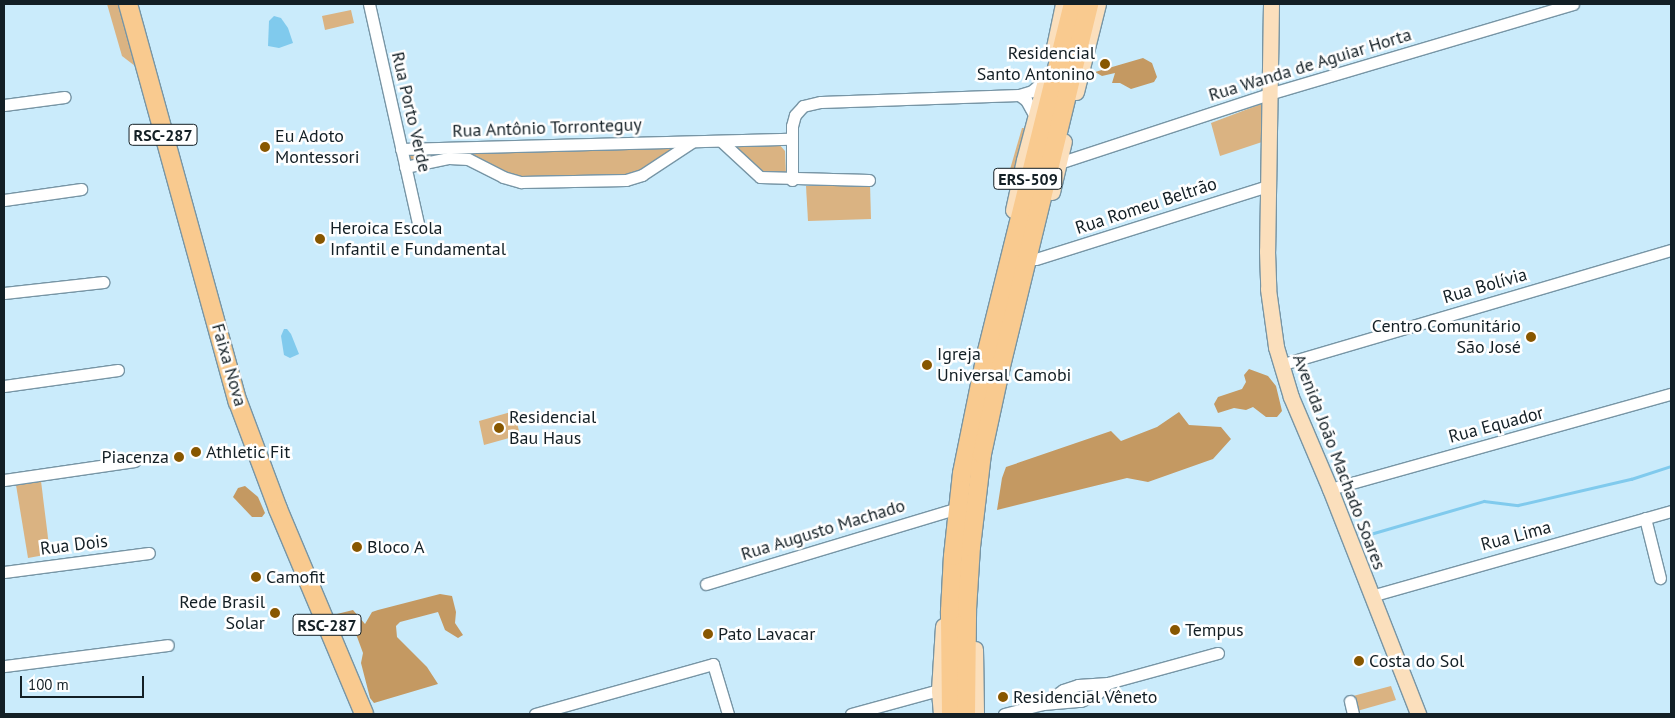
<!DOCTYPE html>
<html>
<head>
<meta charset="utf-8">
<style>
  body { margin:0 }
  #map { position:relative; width:1675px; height:718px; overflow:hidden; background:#caebfb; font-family:"PT Sans",sans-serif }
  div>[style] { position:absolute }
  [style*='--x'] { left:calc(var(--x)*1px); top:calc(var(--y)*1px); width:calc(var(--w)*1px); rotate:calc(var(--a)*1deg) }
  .green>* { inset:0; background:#dab382 }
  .forest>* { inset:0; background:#c49962 }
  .water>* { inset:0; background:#80caed }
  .stream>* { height:2.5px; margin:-1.25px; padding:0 1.25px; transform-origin:1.25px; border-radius:1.25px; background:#80caed }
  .roads { filter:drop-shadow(1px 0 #7795a5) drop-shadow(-1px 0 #7795a5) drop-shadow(0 1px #7795a5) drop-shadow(0 -1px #7795a5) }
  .minor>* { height:11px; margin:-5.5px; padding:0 5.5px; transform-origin:5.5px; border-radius:5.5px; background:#fff }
  .major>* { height:15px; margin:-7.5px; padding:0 7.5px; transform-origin:7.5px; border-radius:7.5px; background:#fbdfbc }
  .highway>* { height:18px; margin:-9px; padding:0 9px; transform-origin:9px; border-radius:9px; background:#f9ca8f }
  .dots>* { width:14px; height:14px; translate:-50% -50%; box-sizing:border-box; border:2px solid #fff; border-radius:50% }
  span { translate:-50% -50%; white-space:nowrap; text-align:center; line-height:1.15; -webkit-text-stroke:5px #fff; paint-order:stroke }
  .shield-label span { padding:1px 4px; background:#fff; border:1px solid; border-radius:4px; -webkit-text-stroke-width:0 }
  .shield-label { font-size:16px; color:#131f25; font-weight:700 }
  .poi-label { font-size:18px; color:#131f25 }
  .right { translate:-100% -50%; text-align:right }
  .left { translate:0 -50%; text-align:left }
  .street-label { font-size:18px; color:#131f25 }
  .frame { position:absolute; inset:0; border:5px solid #131f25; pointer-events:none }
  .scale { position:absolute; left:20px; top:676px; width:124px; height:22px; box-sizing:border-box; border:2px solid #131f25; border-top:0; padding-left:6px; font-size:15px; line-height:18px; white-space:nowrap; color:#131f25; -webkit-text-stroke:4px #fff; paint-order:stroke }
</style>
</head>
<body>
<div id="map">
  <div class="green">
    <i style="clip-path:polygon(107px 4px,119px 4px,135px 66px,122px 56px)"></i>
    <i style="clip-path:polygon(351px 10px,354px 23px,325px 30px,322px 16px)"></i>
    <i style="clip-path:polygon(1261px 104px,1262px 142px,1220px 156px,1211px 123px)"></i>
    <i style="clip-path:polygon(1022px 128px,1025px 128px,1012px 179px,1009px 177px,1009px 173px)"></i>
    <i style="clip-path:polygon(778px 143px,785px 151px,786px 176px,760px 171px,732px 145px)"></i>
    <i style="clip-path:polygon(681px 145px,650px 166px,631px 174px,525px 179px,508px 175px,476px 158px,409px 161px,406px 154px)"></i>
    <i style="clip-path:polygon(870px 184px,871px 219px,808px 221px,806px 186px)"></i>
    <i style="clip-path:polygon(514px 411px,520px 435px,484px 445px,479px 421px)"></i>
    <i style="clip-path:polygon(41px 481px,50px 554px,28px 558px,16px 485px)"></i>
    <i style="clip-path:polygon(1391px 686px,1396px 700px,1357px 711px,1353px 696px)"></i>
  </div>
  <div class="forest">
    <i style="clip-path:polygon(1143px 58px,1152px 63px,1157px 77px,1154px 82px,1131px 89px,1120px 83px,1112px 83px,1115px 73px,1102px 76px,1095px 72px)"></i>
    <i style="clip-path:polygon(1249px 369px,1268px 376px,1276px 386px,1282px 411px,1277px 417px,1266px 417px,1253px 407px,1246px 410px,1234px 408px,1218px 413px,1214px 404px,1218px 397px,1242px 389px,1246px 382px,1244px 375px)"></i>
    <i style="clip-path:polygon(1179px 412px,1189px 425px,1221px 427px,1231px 439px,1213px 459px,1148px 482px,1127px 478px,997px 510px,1002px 478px,1006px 467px,1111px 431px,1121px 441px,1157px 427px)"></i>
    <i style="clip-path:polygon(245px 486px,258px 497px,265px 513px,262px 517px,252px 517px,233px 497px,238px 488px)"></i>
    <i style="clip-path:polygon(440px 594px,452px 596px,456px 612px,455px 623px,463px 635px,458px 638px,445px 630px,438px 612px,400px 622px,396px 626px,397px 637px,427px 667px,438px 684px,374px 703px,370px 698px,361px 663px,363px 653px,356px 634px,338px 623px,337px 614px,353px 610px,365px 624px,372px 612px,378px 610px)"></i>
  </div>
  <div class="water">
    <i style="clip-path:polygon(274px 16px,281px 18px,288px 28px,293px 43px,279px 48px,268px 46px,269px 21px)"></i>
    <i style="clip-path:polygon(284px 329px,287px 329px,291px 334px,299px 354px,290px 358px,284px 355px,281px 336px)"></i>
  </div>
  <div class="stream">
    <i style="--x:1360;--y:537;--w:129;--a:-16.2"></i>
    <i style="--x:1484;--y:501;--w:34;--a:7"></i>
    <i style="--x:1518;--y:505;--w:116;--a:-13"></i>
    <i style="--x:1631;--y:479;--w:42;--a:-18"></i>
  </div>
  <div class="roads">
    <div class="minor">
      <i style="--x:369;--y:4;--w:230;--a:77.4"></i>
      <i style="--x:1019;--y:95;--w:9;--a:36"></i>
      <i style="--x:1026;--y:100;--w:18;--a:61"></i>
      <i style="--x:4;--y:105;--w:61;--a:-7.6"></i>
      <i style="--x:721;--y:141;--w:53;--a:42.7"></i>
      <i style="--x:760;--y:177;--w:109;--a:1.6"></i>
      <i style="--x:401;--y:149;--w:389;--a:-1.5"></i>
      <i style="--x:1059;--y:163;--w:221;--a:-18.2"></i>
      <i style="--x:1269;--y:94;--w:317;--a:-16.5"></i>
      <i style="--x:405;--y:167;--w:45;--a:-11.6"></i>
      <i style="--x:449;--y:158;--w:19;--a:3"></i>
      <i style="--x:468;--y:159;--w:39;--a:27"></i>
      <i style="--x:503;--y:177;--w:19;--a:16"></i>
      <i style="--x:521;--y:182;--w:105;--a:-1.1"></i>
      <i style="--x:626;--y:180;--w:17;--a:-17"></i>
      <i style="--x:642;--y:175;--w:60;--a:-33.4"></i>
      <i style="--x:792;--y:180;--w:54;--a:-90"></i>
      <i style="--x:792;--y:126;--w:11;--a:-75"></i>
      <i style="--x:795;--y:115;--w:12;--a:-48"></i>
      <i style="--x:803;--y:106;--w:18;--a:-13"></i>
      <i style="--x:821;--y:102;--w:198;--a:-2"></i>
      <i style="--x:1019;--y:95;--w:14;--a:-17"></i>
      <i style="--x:1032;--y:91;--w:18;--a:-41"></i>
      <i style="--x:4;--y:200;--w:78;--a:-8.1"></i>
      <i style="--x:1036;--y:259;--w:242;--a:-17.5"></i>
      <i style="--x:4;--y:293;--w:100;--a:-6.3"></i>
      <i style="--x:1280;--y:365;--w:408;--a:-16.4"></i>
      <i style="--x:4;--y:386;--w:115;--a:-8"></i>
      <i style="--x:4;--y:480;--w:132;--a:-8.3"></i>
      <i style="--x:1330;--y:489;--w:354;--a:-15.6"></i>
      <i style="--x:1645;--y:518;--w:62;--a:76"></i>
      <i style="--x:4;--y:572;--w:146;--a:-7.5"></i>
      <i style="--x:706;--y:584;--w:256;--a:-16.8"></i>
      <i style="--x:1371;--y:596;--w:312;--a:-15.8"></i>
      <i style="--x:4;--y:666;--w:165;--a:-7.3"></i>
      <i style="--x:1350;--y:701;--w:13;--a:77"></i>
      <i style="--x:1043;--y:704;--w:24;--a:-35"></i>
      <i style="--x:1063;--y:690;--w:16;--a:-18"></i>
      <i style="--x:1078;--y:685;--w:30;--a:-4"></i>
      <i style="--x:1108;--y:683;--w:114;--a:-15.3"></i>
      <i style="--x:535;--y:714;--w:185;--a:-15.7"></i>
      <i style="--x:713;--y:664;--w:52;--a:73.3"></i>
      <i style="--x:851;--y:714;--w:91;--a:-15.3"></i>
      <i style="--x:1004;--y:714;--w:40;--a:-14.4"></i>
      <i style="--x:1043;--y:704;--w:38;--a:-5"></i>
      <i style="--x:1081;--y:701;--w:17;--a:-24"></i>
      <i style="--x:1097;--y:694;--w:16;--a:-45"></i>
    </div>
    <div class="major">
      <i style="--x:1271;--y:4;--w:247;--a:90.9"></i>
      <i style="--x:1267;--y:251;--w:38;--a:88"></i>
      <i style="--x:1268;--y:289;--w:59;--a:82.1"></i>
      <i style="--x:1276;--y:347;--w:52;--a:73.3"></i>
      <i style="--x:1291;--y:397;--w:100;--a:67"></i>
      <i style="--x:1330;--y:489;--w:242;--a:68.6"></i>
      <i style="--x:1054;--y:47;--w:44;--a:-78.2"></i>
      <i style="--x:1076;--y:92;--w:91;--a:-76"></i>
      <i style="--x:1052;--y:192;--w:52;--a:-76.8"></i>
      <i style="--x:1013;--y:210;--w:51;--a:-77.6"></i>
      <i style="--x:1024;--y:160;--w:86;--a:-75.2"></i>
      <i style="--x:975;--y:649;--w:65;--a:89.1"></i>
      <i style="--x:941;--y:714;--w:24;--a:-95"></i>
      <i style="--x:939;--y:690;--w:64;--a:-86.4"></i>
    </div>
    <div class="highway">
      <i style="--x:128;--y:4;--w:413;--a:74.6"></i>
      <i style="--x:238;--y:402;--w:114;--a:69.5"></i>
      <i style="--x:278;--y:509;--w:222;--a:67.2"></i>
      <i style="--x:951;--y:714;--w:103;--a:-90.6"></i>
      <i style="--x:950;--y:611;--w:55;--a:-86.9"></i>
      <i style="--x:953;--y:556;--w:83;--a:-83.8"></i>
      <i style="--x:962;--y:473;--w:120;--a:-78.5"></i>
      <i style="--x:986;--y:355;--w:362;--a:-76.1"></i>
      <i style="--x:966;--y:714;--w:104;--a:-89.4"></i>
      <i style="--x:967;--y:610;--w:63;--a:-86.4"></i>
      <i style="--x:971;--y:547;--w:94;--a:-83.3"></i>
      <i style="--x:982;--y:454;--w:90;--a:-77.8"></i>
      <i style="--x:1001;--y:366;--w:373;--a:-76.3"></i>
    </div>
  </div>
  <div class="dots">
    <i style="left:1105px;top:64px;background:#885700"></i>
    <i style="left:265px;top:147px;background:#885700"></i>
    <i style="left:320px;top:239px;background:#885700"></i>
    <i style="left:1531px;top:337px;background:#885700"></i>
    <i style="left:927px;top:365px;background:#885700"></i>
    <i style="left:499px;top:428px;background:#885700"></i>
    <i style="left:196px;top:452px;background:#885700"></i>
    <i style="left:179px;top:457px;background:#885700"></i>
    <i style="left:357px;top:547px;background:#885700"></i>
    <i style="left:256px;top:577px;background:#885700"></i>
    <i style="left:275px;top:613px;background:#885700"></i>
    <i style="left:1175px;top:630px;background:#885700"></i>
    <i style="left:708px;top:634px;background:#885700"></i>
    <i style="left:1359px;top:661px;background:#885700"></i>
    <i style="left:1003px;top:697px;background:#885700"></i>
  </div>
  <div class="shield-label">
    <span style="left:163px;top:135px">RSC-287</span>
    <span style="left:1028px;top:179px">ERS-509</span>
    <span style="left:327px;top:625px">RSC-287</span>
  </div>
  <div class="poi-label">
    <span class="right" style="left:1095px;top:64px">Residencial<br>Santo Antonino</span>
    <span class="left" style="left:275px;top:147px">Eu Adoto<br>Montessori</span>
    <span class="left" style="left:330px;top:239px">Heroica Escola<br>Infantil e Fundamental</span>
    <span class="right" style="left:1521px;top:337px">Centro Comunitário<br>São José</span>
    <span class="left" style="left:937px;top:365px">Igreja<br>Universal Camobi</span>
    <span class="left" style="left:509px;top:428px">Residencial<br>Bau Haus</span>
    <span class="left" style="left:206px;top:452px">Athletic Fit</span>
    <span class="right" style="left:169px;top:457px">Piacenza</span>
    <span class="left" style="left:367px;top:547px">Bloco A</span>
    <span class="left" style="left:266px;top:577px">Camofit</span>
    <span class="right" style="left:265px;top:613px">Rede Brasil<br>Solar</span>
    <span class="left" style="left:1185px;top:630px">Tempus</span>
    <span class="left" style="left:718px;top:634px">Pato Lavacar</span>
    <span class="left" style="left:1369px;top:661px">Costa do Sol</span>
    <span class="left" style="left:1013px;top:697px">Residencial Vêneto</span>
  </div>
  <div class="street-label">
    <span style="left:1310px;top:65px;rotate:-17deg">Rua Wanda de Aguiar Horta</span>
    <span style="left:411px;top:112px;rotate:77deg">Rua Porto Verde</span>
    <span style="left:547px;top:128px;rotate:-2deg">Rua Antônio Torronteguy</span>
    <span style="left:1146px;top:206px;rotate:-18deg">Rua Romeu Beltrão</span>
    <span style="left:1485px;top:286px;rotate:-16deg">Rua Bolívia</span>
    <span style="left:229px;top:365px;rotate:74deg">Faixa Nova</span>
    <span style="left:1496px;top:425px;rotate:-15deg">Rua Equador</span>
    <span style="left:1339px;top:462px;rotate:69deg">Avenida João Machado Soares</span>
    <span style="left:823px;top:530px;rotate:-17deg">Rua Augusto Machado</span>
    <span style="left:1516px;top:536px;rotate:-15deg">Rua Lima</span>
    <span style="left:74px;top:545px;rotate:-7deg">Rua Dois</span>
  </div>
  <div class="frame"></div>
  <div class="scale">100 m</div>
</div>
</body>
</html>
